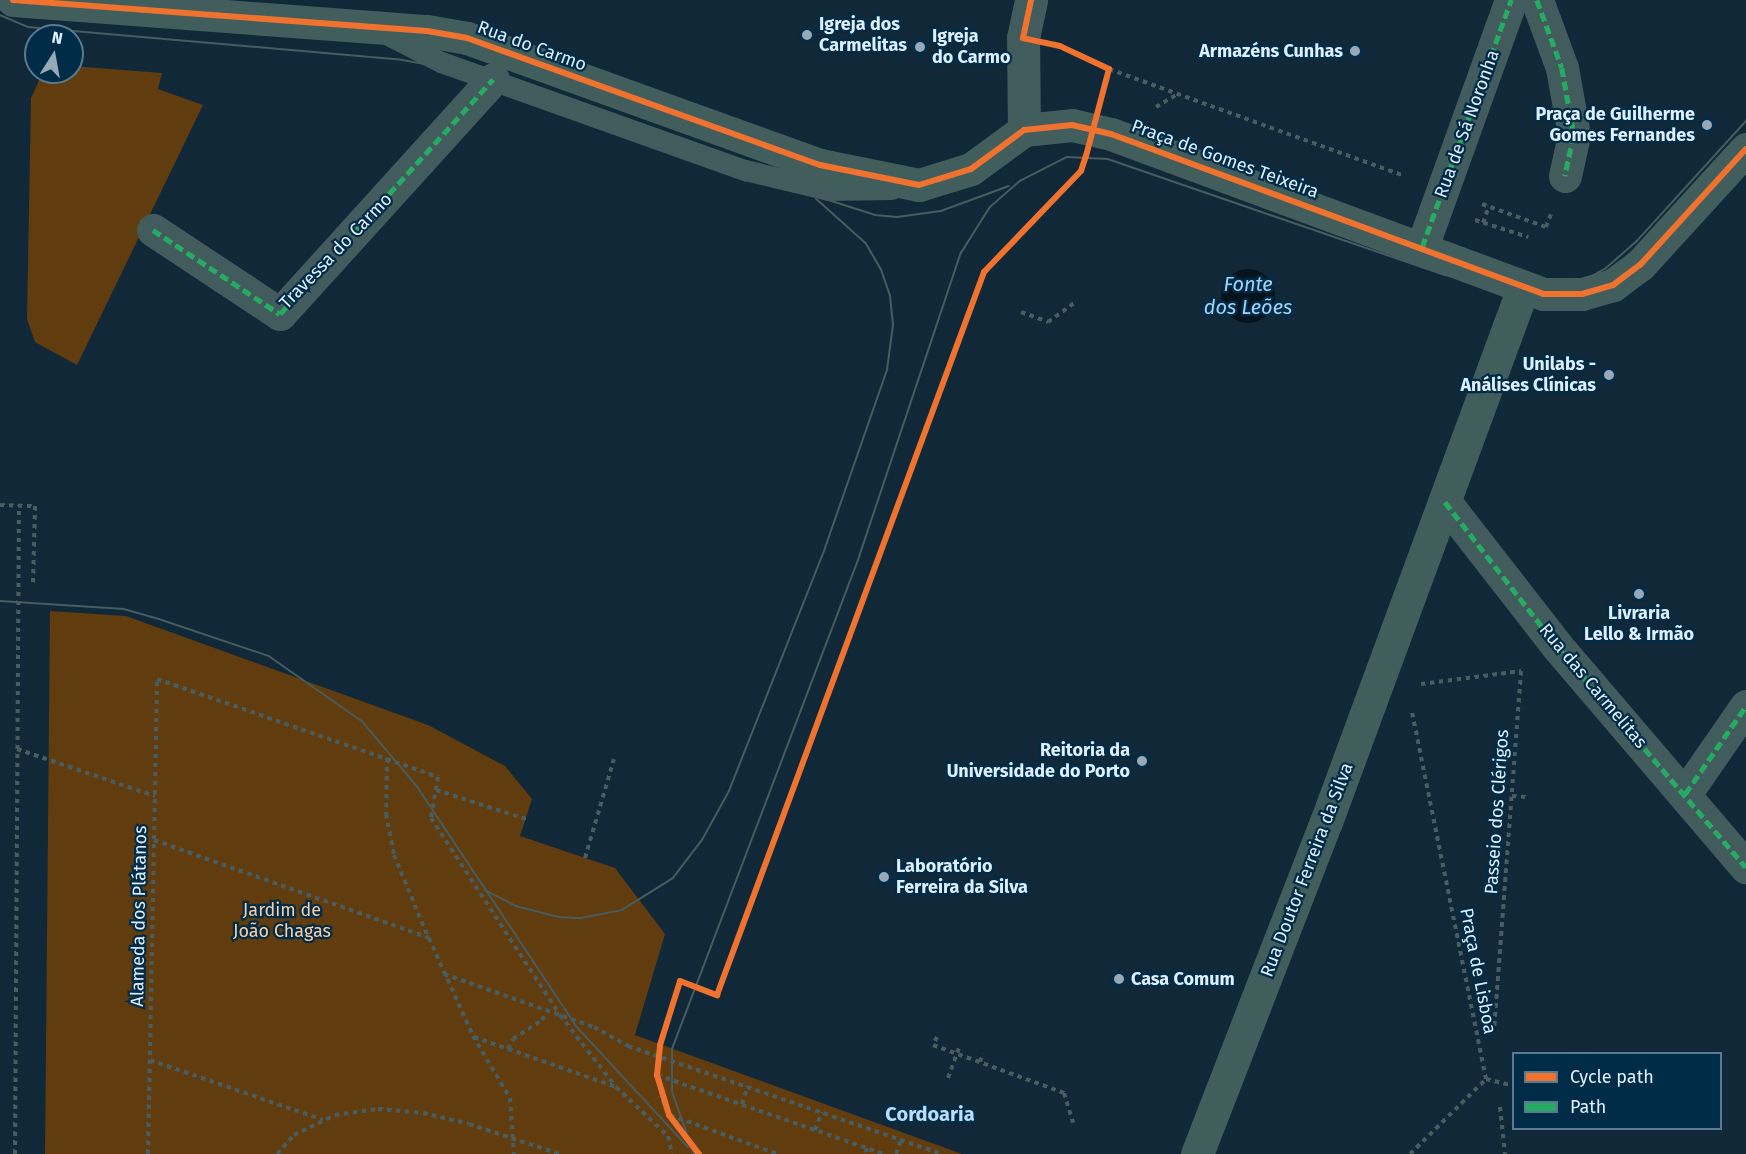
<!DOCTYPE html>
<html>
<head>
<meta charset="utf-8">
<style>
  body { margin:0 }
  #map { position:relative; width:1746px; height:1154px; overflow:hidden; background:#102837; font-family:"Fira Sans",sans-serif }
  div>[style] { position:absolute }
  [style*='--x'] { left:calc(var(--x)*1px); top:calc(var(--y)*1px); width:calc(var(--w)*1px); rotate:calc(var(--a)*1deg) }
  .green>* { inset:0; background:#613c0e }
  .water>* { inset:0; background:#05131e }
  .round { border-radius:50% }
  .path>* { height:4px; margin-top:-2px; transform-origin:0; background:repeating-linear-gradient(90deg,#485d60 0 4.5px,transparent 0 9px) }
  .lane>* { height:21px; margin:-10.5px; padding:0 10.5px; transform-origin:10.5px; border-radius:10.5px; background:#425c5d }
  .street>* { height:33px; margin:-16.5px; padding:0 16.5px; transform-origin:16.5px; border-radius:16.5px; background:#425c5d }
  .secondary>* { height:33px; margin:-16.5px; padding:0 16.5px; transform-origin:16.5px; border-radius:16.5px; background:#415e5d }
  .tram>* { height:1.5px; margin:-0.75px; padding:0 0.75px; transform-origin:0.75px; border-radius:0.75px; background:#465c5e }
  .quiet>* { height:4.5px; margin-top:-2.25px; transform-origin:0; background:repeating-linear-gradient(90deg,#26ab63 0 9px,transparent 0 13.5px) }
  .cycleway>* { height:6px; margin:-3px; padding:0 3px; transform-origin:3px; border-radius:3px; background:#ef722f }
  .dots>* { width:16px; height:16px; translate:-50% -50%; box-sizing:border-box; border:3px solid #002c47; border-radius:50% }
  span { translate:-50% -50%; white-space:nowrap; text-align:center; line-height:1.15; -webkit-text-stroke:4.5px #002c47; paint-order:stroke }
  .poi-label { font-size:18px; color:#dfeffd; font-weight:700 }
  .left { translate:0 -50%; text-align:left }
  .right { translate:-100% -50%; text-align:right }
  .street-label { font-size:18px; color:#dfeffd }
  .park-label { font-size:18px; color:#fbcda6 }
  .water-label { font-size:20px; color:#a3d3f9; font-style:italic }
  .neighbourhood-label { font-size:20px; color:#bcddf7; font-weight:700 }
  .legend { position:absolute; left:1512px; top:1052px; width:210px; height:78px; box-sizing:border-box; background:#002c47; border:2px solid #597a90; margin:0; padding:8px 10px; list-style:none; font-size:18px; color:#dfeffd }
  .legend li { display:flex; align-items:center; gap:12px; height:30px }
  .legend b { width:30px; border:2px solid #597a90 }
  .north { position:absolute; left:24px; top:24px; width:60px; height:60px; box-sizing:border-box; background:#002c47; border:2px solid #597a90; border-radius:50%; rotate:11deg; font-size:16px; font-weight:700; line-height:24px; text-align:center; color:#dfeffd }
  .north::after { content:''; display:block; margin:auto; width:21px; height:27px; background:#97a9b8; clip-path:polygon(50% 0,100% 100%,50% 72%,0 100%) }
</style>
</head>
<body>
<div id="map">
  <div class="green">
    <i style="clip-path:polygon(72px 66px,162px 73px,158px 89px,203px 105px,77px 365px,35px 342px,27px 319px,31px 98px,43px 72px,72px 72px)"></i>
    <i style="clip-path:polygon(50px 611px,126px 616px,428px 725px,505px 766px,532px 799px,520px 836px,615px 868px,665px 934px,635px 1035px,962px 1154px,45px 1154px)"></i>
  </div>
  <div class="water">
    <i class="round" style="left:1221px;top:269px;width:54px;height:54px"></i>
  </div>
  <div class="path">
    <i style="--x:1065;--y:48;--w:49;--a:25.5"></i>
    <i style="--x:1109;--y:69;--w:25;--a:104"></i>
    <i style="--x:1109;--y:69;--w:314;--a:19.9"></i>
    <i style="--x:1156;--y:107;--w:26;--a:-31"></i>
    <i style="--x:1482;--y:204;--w:68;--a:19.8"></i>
    <i style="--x:1546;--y:227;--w:14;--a:-69"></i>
    <i style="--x:1475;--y:220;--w:56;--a:17.8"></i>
    <i style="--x:1483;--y:223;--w:18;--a:-71"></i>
    <i style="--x:1021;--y:312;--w:29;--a:20"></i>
    <i style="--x:1048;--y:322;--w:32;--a:-36"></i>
    <i style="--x:0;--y:505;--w:35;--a:2"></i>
    <i style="--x:35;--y:506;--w:78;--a:91.5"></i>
    <i style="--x:1421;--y:684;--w:101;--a:-7.4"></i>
    <i style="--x:1521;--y:671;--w:358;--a:94.3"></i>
    <i style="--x:17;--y:749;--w:146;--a:18.8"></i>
    <i style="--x:387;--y:758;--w:56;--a:91"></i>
    <i style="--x:386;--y:814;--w:42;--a:79"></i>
    <i style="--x:394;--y:855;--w:89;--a:67.5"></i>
    <i style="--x:436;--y:790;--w:95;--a:17.9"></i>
    <i style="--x:1512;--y:796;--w:15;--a:4"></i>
    <i style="--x:154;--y:840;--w:292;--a:19.6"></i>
    <i style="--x:429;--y:938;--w:107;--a:65.8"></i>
    <i style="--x:473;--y:1036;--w:72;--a:59.2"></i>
    <i style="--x:510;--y:1098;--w:56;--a:85.9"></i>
    <i style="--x:585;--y:858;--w:103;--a:-73.7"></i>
    <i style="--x:444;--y:974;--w:159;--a:19.5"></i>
    <i style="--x:594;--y:1027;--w:39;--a:29"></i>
    <i style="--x:628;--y:1046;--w:331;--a:19"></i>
    <i style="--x:474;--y:1037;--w:151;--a:19.4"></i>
    <i style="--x:616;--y:1087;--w:71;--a:43.3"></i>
    <i style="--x:668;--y:1136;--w:18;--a:77"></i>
    <i style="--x:937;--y:1037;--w:9;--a:117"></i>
    <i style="--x:933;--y:1045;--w:140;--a:20.1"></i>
    <i style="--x:1064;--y:1093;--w:31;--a:73"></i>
    <i style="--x:508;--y:1049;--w:11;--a:-63"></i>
    <i style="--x:513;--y:1039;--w:35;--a:-33"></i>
    <i style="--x:542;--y:1020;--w:10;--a:-61"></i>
    <i style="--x:150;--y:1060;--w:183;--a:19.1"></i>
    <i style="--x:980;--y:1062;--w:9;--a:-72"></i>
    <i style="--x:657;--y:1075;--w:240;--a:19.2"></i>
    <i style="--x:948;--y:1078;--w:35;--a:-70"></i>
    <i style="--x:1486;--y:1079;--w:29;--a:14"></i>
    <i style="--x:742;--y:1104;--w:19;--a:-72"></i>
    <i style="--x:1500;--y:1107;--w:47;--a:83.9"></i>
    <i style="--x:670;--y:1115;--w:115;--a:19.9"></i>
    <i style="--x:815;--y:1130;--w:19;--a:-69"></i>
    <i style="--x:866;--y:1148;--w:6;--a:81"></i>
    <i style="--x:15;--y:1154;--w:649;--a:-89.65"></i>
    <i style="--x:148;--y:1154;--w:475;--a:-88.9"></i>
    <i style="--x:157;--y:679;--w:298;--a:19.2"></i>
    <i style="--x:438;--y:777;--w:42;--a:99.7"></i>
    <i style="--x:431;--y:818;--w:235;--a:56.8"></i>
    <i style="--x:560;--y:1015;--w:91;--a:52.1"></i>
    <i style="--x:277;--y:1154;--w:25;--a:-48"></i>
    <i style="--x:294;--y:1135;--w:46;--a:-26"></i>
    <i style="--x:335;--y:1115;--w:43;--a:-7.9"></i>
    <i style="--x:378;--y:1109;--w:45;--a:5.1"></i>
    <i style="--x:423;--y:1113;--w:47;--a:13.4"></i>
    <i style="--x:469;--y:1124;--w:95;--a:18.4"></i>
    <i style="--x:699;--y:1154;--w:60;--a:-125.5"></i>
    <i style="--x:664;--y:1105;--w:31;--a:-103"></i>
    <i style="--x:657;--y:1075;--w:20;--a:-87"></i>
    <i style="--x:658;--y:1055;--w:77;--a:-73.4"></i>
    <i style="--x:680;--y:981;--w:40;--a:21"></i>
    <i style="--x:896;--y:1154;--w:15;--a:-70"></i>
    <i style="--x:1410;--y:1154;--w:107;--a:-44.6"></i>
    <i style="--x:1486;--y:1079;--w:375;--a:-101.4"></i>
  </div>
  <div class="lane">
    <i style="--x:384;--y:33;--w:64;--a:27"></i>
    <i style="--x:441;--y:62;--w:323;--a:19.6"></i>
    <i style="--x:745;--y:170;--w:86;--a:13.4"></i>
    <i style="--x:829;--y:190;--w:63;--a:-0.9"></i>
  </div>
  <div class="street">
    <i style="--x:1537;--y:0;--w:72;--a:69.8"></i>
    <i style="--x:1562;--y:68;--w:68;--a:79.8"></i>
    <i style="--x:1574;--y:135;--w:42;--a:102.4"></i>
    <i style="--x:1024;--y:130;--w:92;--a:-90.6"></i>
    <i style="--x:1023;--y:38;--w:39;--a:-78"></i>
    <i style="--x:153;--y:230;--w:152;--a:33.5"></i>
    <i style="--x:280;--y:314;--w:317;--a:-47.8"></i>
    <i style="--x:1422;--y:247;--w:263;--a:-70.2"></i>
    <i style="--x:1445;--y:502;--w:182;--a:52.1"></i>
    <i style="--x:1557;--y:646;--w:291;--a:49.5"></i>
    <i style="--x:1685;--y:794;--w:107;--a:-55.3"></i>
  </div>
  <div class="secondary">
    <i style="--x:13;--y:0;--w:415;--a:4.3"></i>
    <i style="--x:427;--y:31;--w:41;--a:9.9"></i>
    <i style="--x:467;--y:38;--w:375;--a:19.8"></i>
    <i style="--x:820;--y:165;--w:101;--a:11.4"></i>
    <i style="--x:919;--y:185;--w:54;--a:-17.1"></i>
    <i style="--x:971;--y:169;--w:66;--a:-36.3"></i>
    <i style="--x:1024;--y:130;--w:48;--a:-5.9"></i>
    <i style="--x:1072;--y:125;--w:40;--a:13"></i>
    <i style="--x:1111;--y:134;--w:461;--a:20.3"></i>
    <i style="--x:1543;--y:294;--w:39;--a:0"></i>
    <i style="--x:1582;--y:294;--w:32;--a:-16"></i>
    <i style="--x:1613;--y:285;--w:34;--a:-37"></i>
    <i style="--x:1640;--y:265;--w:157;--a:-47.6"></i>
    <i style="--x:1197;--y:1154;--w:356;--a:-68.8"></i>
    <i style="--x:1326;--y:822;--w:569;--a:-69.75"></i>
  </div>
  <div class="tram">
    <i style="--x:0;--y:15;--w:30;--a:23"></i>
    <i style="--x:28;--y:27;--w:375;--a:5"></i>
    <i style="--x:402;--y:60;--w:52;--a:10"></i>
    <i style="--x:453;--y:69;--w:237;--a:20.3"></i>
    <i style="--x:675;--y:151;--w:210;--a:17.7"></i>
    <i style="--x:875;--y:215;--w:22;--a:5"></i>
    <i style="--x:897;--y:217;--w:44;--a:-7.8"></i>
    <i style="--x:941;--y:211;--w:72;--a:-20.2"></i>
    <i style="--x:0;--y:601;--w:124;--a:3.7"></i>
    <i style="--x:124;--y:609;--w:36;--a:16"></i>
    <i style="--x:159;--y:619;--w:116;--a:18.6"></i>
    <i style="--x:269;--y:656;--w:113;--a:35"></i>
    <i style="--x:362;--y:721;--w:85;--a:49.8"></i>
    <i style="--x:417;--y:786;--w:291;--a:56.4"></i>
    <i style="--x:578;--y:1028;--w:163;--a:47.2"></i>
    <i style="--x:485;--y:890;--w:35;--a:27"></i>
    <i style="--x:516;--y:906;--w:44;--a:14.3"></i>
    <i style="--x:559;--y:917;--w:22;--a:3"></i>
    <i style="--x:581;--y:918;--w:42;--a:-11"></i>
    <i style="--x:622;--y:910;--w:60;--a:-32.1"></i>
    <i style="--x:673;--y:878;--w:48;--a:-52.7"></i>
    <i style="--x:702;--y:840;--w:56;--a:-61.1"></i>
    <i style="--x:729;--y:791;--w:258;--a:-68.4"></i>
    <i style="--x:824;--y:551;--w:192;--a:-70.8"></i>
    <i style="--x:887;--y:370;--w:45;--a:-82.4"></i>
    <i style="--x:893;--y:325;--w:29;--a:-96"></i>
    <i style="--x:890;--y:296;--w:28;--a:-109"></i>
    <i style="--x:881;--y:270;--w:30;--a:-120"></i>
    <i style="--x:866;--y:244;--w:67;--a:-138"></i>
    <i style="--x:694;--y:1154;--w:66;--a:-109.5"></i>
    <i style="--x:672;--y:1092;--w:43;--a:-90"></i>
    <i style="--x:672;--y:1049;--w:523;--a:-69.17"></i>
    <i style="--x:858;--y:560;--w:324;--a:-71.5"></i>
    <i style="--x:961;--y:253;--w:54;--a:-57.8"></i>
    <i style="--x:990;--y:207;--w:40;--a:-41"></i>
    <i style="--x:1020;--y:181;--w:53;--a:-27.1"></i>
    <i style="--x:1067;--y:157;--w:41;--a:2.8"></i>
    <i style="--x:1108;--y:159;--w:356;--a:19"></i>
    <i style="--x:1445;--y:275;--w:79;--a:9.5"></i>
    <i style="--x:1523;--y:288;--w:30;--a:2"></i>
    <i style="--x:1553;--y:289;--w:31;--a:-15"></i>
    <i style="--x:1583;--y:281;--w:26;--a:-29"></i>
    <i style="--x:1606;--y:268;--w:40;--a:-41"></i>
    <i style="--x:1636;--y:242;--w:164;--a:-47.7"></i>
  </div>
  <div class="quiet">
    <i style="--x:1537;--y:0;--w:72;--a:69.8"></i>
    <i style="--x:1562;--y:68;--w:68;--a:79.8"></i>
    <i style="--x:1574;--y:135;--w:42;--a:102.4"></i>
    <i style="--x:153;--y:230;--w:152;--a:33.5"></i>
    <i style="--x:280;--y:314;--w:317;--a:-47.8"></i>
    <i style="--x:1422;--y:247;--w:263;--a:-70.2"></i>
    <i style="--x:1445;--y:502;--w:182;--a:52.1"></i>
    <i style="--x:1557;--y:646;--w:291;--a:49.5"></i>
    <i style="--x:1685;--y:794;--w:107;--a:-55.3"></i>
  </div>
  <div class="cycleway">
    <i style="--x:13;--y:0;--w:415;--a:4.3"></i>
    <i style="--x:427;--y:31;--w:41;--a:9.9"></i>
    <i style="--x:467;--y:38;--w:375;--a:19.8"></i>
    <i style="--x:820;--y:165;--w:101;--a:11.4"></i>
    <i style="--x:919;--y:185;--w:54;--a:-17.1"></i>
    <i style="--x:971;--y:169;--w:66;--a:-36.3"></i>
    <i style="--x:1024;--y:130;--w:48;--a:-5.9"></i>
    <i style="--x:1072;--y:125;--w:40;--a:13"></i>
    <i style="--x:1111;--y:134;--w:461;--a:20.3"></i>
    <i style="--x:1543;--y:294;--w:39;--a:0"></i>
    <i style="--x:1582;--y:294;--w:32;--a:-16"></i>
    <i style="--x:1613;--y:285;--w:34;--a:-37"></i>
    <i style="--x:1640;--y:265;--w:157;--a:-47.6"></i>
    <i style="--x:699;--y:1154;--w:49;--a:-127.6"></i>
    <i style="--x:669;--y:1115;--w:42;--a:-106.7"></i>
    <i style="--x:657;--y:1075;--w:30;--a:-84"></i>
    <i style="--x:660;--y:1045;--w:67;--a:-72.6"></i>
    <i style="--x:680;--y:981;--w:40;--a:21"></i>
    <i style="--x:717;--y:995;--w:771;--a:-69.73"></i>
    <i style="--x:984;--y:272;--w:140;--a:-46.2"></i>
    <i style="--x:1081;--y:171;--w:16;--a:-72"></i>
    <i style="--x:1086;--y:156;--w:90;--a:-75.2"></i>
    <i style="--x:1109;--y:69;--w:54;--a:-154.9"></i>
    <i style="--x:1060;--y:46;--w:38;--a:-168"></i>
    <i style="--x:1023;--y:38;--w:39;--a:-78"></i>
  </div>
  <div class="dots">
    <i style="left:807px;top:35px;background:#97a9b8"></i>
    <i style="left:920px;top:47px;background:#97a9b8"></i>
    <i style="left:1355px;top:51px;background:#97a9b8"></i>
    <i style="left:1707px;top:125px;background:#97a9b8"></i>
    <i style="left:1609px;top:375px;background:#97a9b8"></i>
    <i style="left:1639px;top:594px;background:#97a9b8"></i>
    <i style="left:1142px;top:761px;background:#97a9b8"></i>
    <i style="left:884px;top:877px;background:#97a9b8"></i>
    <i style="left:1119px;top:979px;background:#97a9b8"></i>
  </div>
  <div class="poi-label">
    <span class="left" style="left:819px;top:35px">Igreja dos<br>Carmelitas</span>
    <span class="left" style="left:932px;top:47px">Igreja<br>do Carmo</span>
    <span class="right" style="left:1343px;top:51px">Armazéns Cunhas</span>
    <span class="right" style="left:1695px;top:125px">Praça de Guilherme<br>Gomes Fernandes</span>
    <span class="right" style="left:1596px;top:375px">Unilabs -<br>Análises Clínicas</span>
    <span style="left:1639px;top:624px">Livraria<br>Lello &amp; Irmão</span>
    <span class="right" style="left:1130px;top:761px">Reitoria da<br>Universidade do Porto</span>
    <span class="left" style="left:896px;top:877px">Laboratório<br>Ferreira da Silva</span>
    <span class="left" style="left:1131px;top:979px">Casa Comum</span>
  </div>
  <div class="street-label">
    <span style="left:532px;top:46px;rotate:20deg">Rua do Carmo</span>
    <span style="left:1467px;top:124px;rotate:-70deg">Rua de Sá Noronha</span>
    <span style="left:1225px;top:159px;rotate:20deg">Praça de Gomes Teixeira</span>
    <span style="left:336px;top:251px;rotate:-46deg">Travessa do Carmo</span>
    <span style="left:1593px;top:686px;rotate:50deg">Rua das Carmelitas</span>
    <span style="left:1497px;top:812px;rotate:-86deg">Passeio dos Clérigos</span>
    <span style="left:1307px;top:870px;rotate:-69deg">Rua Doutor Ferreira da Silva</span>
    <span style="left:139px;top:916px;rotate:-89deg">Alameda dos Plátanos</span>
    <span style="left:1478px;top:971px;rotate:79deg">Praça de Lisboa</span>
  </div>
  <div class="park-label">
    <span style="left:282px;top:921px">Jardim de<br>João Chagas</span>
  </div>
  <div class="water-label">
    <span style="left:1248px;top:296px">Fonte<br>dos Leões</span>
  </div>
  <div class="neighbourhood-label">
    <span style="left:930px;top:1114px">Cordoaria</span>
  </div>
  <ul class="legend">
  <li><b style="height:8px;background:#ef722f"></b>Cycle path</li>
  <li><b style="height:8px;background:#26ab63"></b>Path</li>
  </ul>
  <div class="north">N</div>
</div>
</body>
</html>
